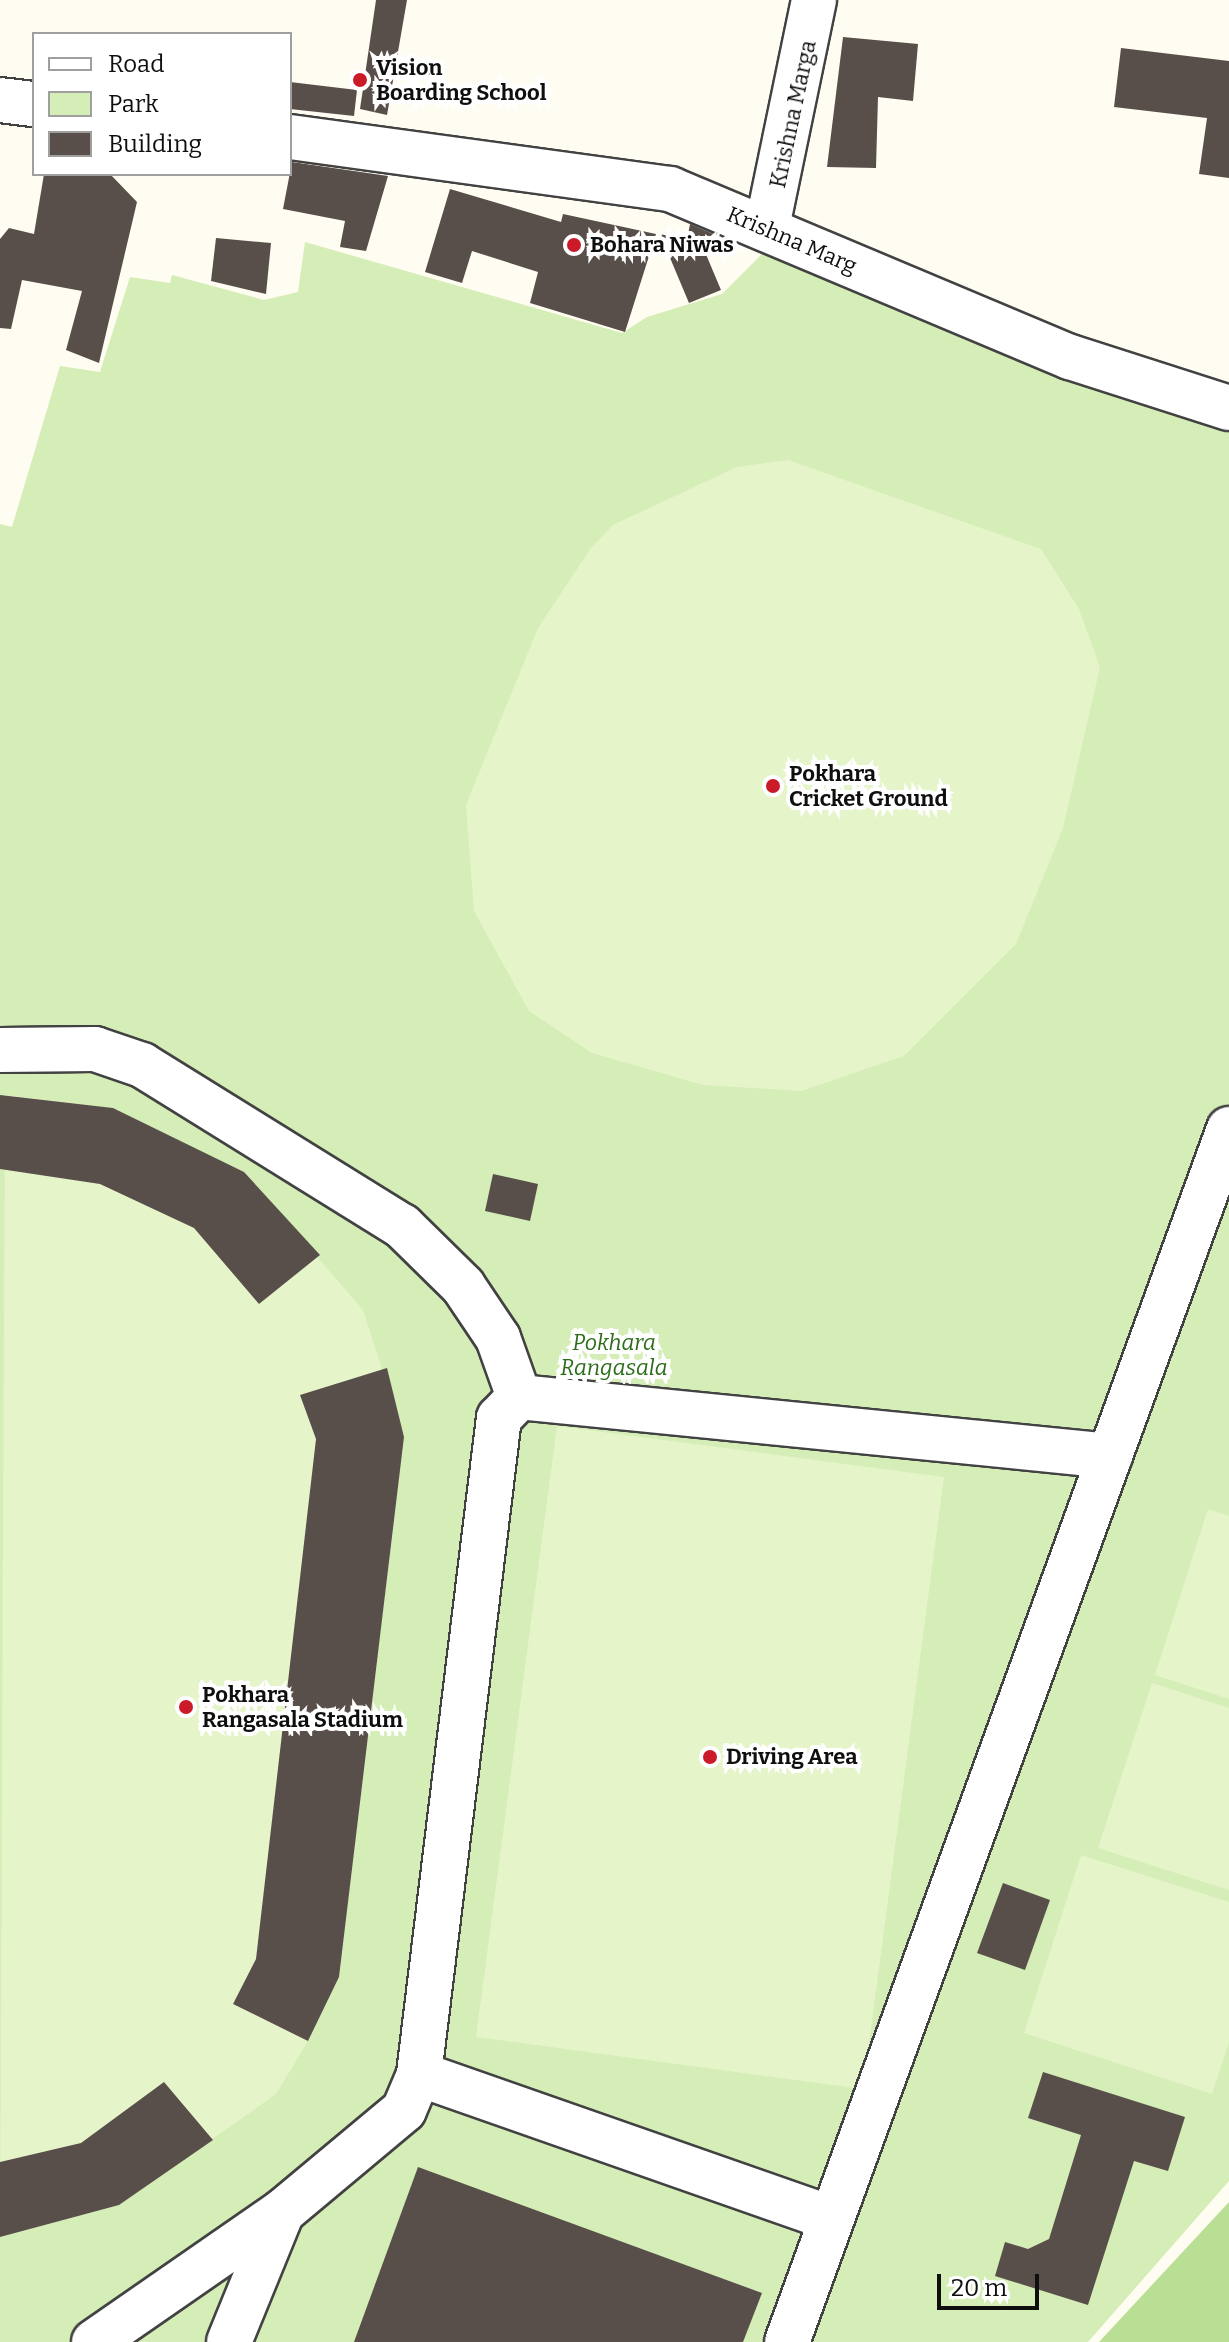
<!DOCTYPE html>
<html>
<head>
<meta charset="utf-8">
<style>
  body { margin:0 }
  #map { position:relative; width:1229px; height:2342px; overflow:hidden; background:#fffcf1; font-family:Bitter,serif }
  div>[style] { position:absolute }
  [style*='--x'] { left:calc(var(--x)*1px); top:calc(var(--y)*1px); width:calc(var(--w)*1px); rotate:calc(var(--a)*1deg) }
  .green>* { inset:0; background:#d5edb7 }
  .forest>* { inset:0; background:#b9df95 }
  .pitch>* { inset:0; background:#e6f4ca }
  .building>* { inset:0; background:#594f4a }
  .roads { filter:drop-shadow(2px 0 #424242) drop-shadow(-2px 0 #424242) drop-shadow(0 2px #424242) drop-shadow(0 -2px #424242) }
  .minor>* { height:44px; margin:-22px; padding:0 22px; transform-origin:22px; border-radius:22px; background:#fff }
  .dots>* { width:22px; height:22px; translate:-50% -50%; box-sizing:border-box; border:4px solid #fff; border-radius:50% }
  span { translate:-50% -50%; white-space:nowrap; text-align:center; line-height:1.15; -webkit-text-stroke:8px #fff; paint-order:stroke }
  .poi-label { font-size:22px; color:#0f0f0f; font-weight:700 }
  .left { translate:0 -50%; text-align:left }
  .street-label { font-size:22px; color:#0f0f0f }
  .park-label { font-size:22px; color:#2d6d19; font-style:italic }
  .legend { position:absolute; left:32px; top:32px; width:260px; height:144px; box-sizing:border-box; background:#fff; border:2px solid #9f9f9f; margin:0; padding:10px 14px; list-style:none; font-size:24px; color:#0f0f0f }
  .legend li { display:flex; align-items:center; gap:16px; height:40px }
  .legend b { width:40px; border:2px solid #9f9f9f }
  .scale { position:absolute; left:937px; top:2274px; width:102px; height:36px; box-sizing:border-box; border:4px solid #0f0f0f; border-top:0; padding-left:10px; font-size:24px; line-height:28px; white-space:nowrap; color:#0f0f0f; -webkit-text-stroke:6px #fff; paint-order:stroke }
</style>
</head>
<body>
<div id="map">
  <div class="green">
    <i style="clip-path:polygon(305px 242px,622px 333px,647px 317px,722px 294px,762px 254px,1229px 432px,1229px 2181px,1088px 2342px,0 2342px,0 524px,12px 527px,60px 366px,100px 372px,130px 277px,170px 283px,172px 275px,264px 300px,298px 292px)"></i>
  </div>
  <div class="forest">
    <i style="clip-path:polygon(1229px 2202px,1229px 2342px,1099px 2342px)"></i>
  </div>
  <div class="pitch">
    <i style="clip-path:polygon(788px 460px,1041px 549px,1079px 609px,1100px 667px,1063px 828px,1016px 944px,904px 1056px,801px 1091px,703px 1085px,592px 1053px,529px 1011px,474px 911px,466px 805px,538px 628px,591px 548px,613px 525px,737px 467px)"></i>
    <i style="clip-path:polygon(5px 1095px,113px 1108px,244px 1172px,363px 1310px,404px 1437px,339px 1977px,308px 2041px,276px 2094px,119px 2205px,0 2237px)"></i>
    <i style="clip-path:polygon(557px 1426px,944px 1477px,863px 2089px,476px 2037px)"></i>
    <i style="clip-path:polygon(1208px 1509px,1229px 1516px,1229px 1699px,1155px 1675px)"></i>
    <i style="clip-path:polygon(1152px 1683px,1229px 1708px,1229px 1890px,1098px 1848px)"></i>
    <i style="clip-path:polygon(1081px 1855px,1229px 1902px,1229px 2042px,1212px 2094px,1024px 2033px)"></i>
  </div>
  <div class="building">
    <i style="clip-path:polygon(376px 0,407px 0,387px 115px,360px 109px)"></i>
    <i style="clip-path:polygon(843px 37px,918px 44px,913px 101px,878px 97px,876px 168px,827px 167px)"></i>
    <i style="clip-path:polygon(1121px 48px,1229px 61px,1229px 178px,1199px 174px,1207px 118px,1114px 107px)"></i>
    <i style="clip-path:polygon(290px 82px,357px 90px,354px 116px,290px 109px)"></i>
    <i style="clip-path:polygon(292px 162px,388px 176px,366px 251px,340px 247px,345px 221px,283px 209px)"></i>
    <i style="clip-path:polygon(44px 174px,110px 174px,137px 202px,99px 363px,66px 350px,82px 291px,22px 280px,11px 329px,0 328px,0 239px,9px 228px,34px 234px)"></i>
    <i style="clip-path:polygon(450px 189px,561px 222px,563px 214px,656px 234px,625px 332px,530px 303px,538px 272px,472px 251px,462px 283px,425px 272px)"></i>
    <i style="clip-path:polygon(690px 224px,732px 242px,730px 255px,705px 252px,721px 290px,689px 303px,660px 234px,687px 240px)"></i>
    <i style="clip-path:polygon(216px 238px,271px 243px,266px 294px,211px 281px)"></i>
    <i style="clip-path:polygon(0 1095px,113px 1108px,244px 1172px,320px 1255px,259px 1304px,194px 1228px,100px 1184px,0 1169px)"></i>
    <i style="clip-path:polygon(493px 1174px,538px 1184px,530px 1221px,485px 1211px)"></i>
    <i style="clip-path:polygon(387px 1368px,404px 1437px,339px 1977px,308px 2041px,233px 2004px,256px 1959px,316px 1439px,300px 1395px)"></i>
    <i style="clip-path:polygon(1003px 1883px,1050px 1900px,1025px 1970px,977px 1953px)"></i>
    <i style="clip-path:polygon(1043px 2072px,1185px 2117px,1168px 2171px,1134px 2161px,1088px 2305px,995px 2276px,1005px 2242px,1028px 2249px,1049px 2239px,1081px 2135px,1028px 2118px)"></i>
    <i style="clip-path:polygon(164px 2082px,213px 2140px,119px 2205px,0 2237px,0 2162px,81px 2143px)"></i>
    <i style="clip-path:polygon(418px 2167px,762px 2293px,743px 2342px,354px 2342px)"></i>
  </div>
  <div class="roads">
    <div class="minor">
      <i style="--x:0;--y:100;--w:34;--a:7"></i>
      <i style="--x:290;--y:137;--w:384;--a:7.8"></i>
      <i style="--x:670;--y:189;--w:434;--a:22.8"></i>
      <i style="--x:1070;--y:357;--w:167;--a:17.8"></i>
      <i style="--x:767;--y:227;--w:232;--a:-78.3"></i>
      <i style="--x:0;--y:1050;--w:95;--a:-0.6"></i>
      <i style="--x:95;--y:1049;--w:50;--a:18.8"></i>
      <i style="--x:142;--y:1065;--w:306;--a:31.8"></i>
      <i style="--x:402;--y:1226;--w:86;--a:44.5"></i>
      <i style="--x:463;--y:1286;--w:63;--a:56.1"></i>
      <i style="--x:498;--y:1338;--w:63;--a:70.4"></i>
      <i style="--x:419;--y:2074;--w:436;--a:19.3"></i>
      <i style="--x:94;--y:2342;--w:229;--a:-34.7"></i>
      <i style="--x:282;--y:2212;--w:159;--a:-39.9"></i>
      <i style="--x:404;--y:2110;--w:39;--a:-67"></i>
      <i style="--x:419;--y:2074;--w:661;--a:-83.05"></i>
      <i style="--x:499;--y:1418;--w:29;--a:-46"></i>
      <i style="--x:519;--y:1397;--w:594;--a:5.7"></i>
      <i style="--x:229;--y:2342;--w:140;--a:-67.8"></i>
      <i style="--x:787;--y:2342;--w:1291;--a:-69.98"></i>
    </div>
  </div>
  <div class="dots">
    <i style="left:360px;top:80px;background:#cb1b29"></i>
    <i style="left:574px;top:245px;background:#cb1b29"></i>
    <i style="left:773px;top:786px;background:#cb1b29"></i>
    <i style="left:186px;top:1707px;background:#cb1b29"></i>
    <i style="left:710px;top:1757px;background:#cb1b29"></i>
  </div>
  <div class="poi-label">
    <span class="left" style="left:376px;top:80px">Vision<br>Boarding School</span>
    <span class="left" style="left:590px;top:245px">Bohara Niwas</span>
    <span class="left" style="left:789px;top:786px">Pokhara<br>Cricket Ground</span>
    <span class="left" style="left:202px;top:1707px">Pokhara<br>Rangasala Stadium</span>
    <span class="left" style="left:726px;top:1757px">Driving Area</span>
  </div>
  <div class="street-label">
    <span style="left:793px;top:114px;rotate:-78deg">Krishna Marga</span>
    <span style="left:792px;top:240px;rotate:23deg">Krishna Marg</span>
  </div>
  <div class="park-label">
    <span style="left:614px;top:1355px">Pokhara<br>Rangasala</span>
  </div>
  <ul class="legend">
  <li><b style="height:10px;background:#fff"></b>Road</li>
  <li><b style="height:22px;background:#d5edb7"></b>Park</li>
  <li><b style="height:22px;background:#594f4a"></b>Building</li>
  </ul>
  <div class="scale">20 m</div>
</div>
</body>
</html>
